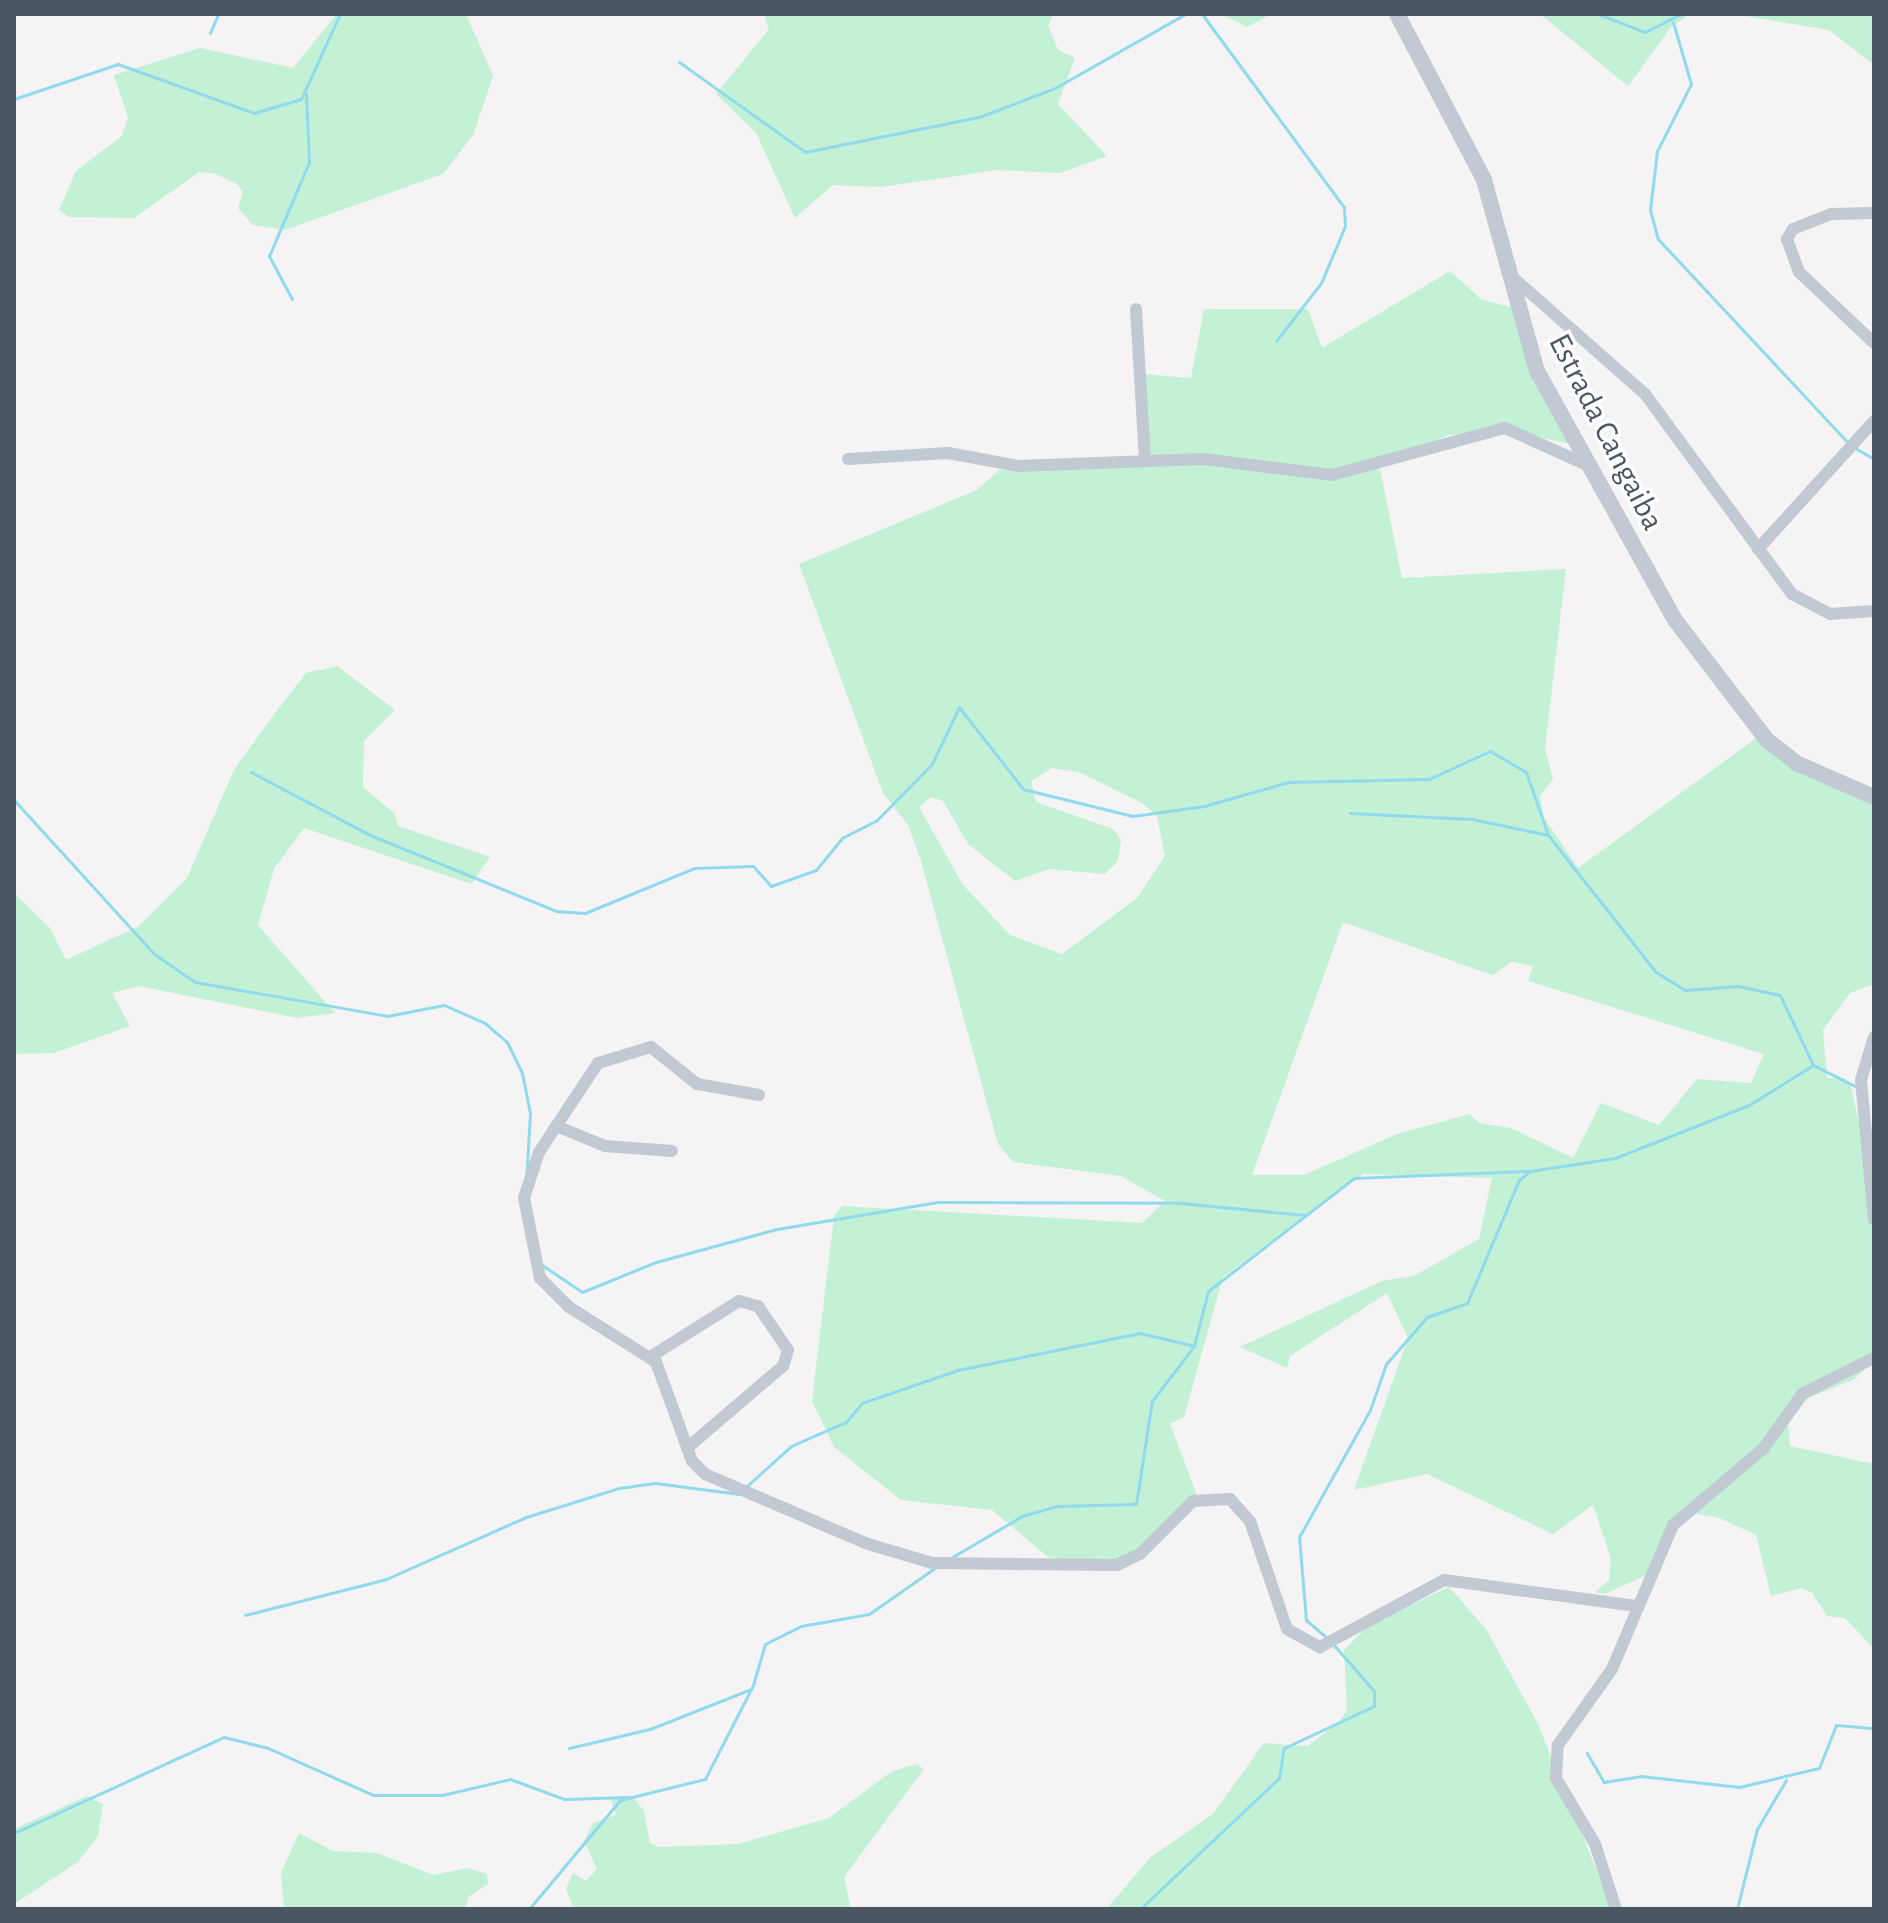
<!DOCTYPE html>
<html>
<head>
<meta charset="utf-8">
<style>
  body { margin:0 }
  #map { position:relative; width:1888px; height:1923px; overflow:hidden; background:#f5f3f3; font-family:"Alegreya Sans",sans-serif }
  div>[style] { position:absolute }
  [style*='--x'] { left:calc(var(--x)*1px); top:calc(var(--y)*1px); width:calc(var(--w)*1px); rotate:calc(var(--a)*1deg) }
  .green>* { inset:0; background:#c3f1d5 }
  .stream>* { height:3px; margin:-1.5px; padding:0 1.5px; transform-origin:1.5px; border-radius:1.5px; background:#90daee }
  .minor>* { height:12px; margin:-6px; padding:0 6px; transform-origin:6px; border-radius:6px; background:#c1cad2 }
  .tertiary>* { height:16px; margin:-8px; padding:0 8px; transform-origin:8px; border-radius:8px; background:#c1cad2 }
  span { translate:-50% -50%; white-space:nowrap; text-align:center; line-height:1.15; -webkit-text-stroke:7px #fff; paint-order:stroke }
  .street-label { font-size:32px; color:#4a5661 }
  .frame { position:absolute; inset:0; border:16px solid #4a5661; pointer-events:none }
</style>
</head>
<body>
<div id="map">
  <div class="green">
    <i style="clip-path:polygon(337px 14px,466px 14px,493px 76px,473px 135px,443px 174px,285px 230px,253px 225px,238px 208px,243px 192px,236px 183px,213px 173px,199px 172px,134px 218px,69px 217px,59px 210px,76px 171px,122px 136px,128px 118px,114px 75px,200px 48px,293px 68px)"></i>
    <i style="clip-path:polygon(764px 14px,1054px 14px,1048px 25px,1058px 50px,1075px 58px,1058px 104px,1107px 156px,1060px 173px,997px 170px,881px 187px,833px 185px,795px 218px,756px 133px,716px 94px,769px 29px)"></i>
    <i style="clip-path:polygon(1221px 14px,1272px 14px,1247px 27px)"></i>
    <i style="clip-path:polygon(1540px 14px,1690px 14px,1672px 26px,1628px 86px)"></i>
    <i style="clip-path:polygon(1734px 14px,1874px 14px,1874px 65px,1829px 30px)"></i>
    <i style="clip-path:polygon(evenodd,1450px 271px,1482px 300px,1515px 308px,1576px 445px,1510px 431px,1449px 435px,1379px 464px,1402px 578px,1566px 569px,1545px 748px,1553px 779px,1540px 796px,1544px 818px,1578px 868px,1759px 736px,1874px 801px,1874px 984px,1850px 993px,1823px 1030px,1827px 1078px,1845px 1078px,1851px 1087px,1874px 1192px,1874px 1358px,1855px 1379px,1808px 1398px,1788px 1424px,1790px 1446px,1874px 1464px,1874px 1649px,1845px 1618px,1827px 1616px,1812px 1593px,1801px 1588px,1771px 1596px,1756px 1535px,1717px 1517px,1696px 1514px,1678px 1524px,1651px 1573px,1605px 1594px,1595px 1592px,1609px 1580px,1611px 1559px,1593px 1505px,1553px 1534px,1427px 1474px,1354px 1490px,1408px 1338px,1387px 1293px,1290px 1356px,1287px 1368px,1240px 1347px,1382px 1281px,1414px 1276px,1479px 1239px,1492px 1178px,1363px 1174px,1223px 1277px,1184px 1417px,1170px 1424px,1197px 1495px,1128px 1558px,1080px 1564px,1048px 1557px,992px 1510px,901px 1500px,834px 1447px,812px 1401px,834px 1216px,842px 1206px,1142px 1223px,1165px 1201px,1121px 1176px,1013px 1162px,998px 1144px,921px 861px,908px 825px,883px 793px,799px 564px,977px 490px,999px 470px,1151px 466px,1144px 374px,1191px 378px,1204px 309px,1308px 309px,1322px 348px,1450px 271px,1052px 768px,1079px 772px,1142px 803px,1157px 816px,1165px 856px,1137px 898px,1062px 954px,1010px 935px,963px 885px,919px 807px,931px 797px,943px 801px,968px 844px,1015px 881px,1049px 869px,1105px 874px,1118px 861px,1121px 840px,1113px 829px,1036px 802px,1031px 781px,1052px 768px,1450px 271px,1343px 922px,1492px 975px,1512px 962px,1533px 966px,1528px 981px,1764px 1054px,1751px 1083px,1697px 1079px,1659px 1125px,1601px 1103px,1573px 1158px,1511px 1128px,1479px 1123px,1470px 1114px,1397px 1134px,1304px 1175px,1252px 1175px,1343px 922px)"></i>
    <i style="clip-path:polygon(337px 666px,395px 710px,364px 741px,363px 787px,395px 814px,398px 826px,490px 857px,471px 884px,304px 828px,274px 869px,258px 925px,335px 1013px,297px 1018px,139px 986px,112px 993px,130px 1026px,54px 1053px,14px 1054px,14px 893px,50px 928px,66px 960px,139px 926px,187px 878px,234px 770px,272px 717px,306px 673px)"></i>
    <i style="clip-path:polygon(1449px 1587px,1486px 1629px,1538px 1724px,1612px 1909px,1106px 1909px,1151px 1857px,1213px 1814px,1264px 1743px,1308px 1746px,1340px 1721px,1347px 1710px,1344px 1650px,1370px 1624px)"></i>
    <i style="clip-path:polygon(916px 1764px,924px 1769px,844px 1877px,851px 1909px,574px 1909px,566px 1889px,573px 1873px,586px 1881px,597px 1869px,584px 1841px,593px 1823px,616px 1815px,610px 1797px,632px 1796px,644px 1811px,650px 1843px,659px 1847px,738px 1844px,829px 1818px,891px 1772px)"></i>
    <i style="clip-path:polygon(87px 1796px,103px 1804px,98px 1836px,78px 1862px,14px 1904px,14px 1829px)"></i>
    <i style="clip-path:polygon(299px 1833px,333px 1851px,377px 1853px,433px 1875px,467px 1868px,487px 1874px,488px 1884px,468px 1897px,466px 1909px,284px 1909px,281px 1873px)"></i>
  </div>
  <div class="stream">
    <i style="--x:1202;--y:14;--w:240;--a:53.7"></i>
    <i style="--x:1344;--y:207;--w:19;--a:87"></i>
    <i style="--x:1345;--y:226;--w:62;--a:112.8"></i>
    <i style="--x:1321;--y:283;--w:73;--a:127.8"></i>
    <i style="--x:1598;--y:14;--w:50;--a:21"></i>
    <i style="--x:1645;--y:32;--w:39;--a:-27"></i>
    <i style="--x:1673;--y:22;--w:65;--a:73.8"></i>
    <i style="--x:1691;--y:84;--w:75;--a:116.9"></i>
    <i style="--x:1657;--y:151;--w:59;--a:96.8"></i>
    <i style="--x:1650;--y:210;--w:30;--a:75"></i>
    <i style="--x:1658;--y:239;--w:280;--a:47"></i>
    <i style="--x:210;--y:33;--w:21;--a:-67"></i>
    <i style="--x:679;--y:62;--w:155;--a:35.5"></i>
    <i style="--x:805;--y:152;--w:177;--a:-11.4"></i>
    <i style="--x:979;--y:117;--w:81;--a:-20.9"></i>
    <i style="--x:1055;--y:88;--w:150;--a:-29.6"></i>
    <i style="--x:14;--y:99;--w:110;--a:-18.6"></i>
    <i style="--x:118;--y:64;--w:145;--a:19.8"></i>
    <i style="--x:254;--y:113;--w:49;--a:-16.6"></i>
    <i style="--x:301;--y:99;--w:94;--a:-65.4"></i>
    <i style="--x:292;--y:299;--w:49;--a:-118.1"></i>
    <i style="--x:269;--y:256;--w:102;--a:-66.9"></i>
    <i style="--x:309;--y:162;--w:68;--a:-92.5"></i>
    <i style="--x:1855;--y:448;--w:22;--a:30"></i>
    <i style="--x:251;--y:772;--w:135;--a:27.9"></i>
    <i style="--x:370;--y:835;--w:201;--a:22.2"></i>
    <i style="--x:556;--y:911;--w:29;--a:4"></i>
    <i style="--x:585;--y:913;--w:118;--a:-22.4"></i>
    <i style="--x:694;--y:868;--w:59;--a:-1.9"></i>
    <i style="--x:753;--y:866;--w:27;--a:48"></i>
    <i style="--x:771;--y:886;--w:48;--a:-19.6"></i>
    <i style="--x:816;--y:870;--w:41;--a:-50.9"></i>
    <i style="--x:842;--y:838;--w:38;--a:-27"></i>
    <i style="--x:876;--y:821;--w:80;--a:-45.5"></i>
    <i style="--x:932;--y:764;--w:63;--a:-64.7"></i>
    <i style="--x:959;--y:707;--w:104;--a:52"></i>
    <i style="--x:1023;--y:789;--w:113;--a:13.8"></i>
    <i style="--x:1133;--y:816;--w:72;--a:-8"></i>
    <i style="--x:1204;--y:806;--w:88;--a:-15.8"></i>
    <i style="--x:1289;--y:782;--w:140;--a:-1.2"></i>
    <i style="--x:1429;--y:779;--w:67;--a:-24.7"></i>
    <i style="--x:1490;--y:751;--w:42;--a:30.3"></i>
    <i style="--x:1526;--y:772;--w:67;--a:70.8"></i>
    <i style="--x:1548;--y:835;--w:174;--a:51.8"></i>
    <i style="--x:1656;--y:972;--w:34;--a:32"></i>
    <i style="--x:1685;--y:990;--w:53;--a:-4.3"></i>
    <i style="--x:1738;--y:986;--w:43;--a:12.1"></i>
    <i style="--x:1780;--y:995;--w:77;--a:64.8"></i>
    <i style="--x:1813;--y:1065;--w:51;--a:26.6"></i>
    <i style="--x:14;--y:800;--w:207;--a:47.7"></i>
    <i style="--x:153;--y:953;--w:51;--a:34.6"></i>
    <i style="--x:195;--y:982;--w:195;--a:10"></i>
    <i style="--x:387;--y:1016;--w:58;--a:-10.9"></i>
    <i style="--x:444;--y:1005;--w:45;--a:23.7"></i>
    <i style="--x:485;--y:1023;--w:29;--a:41"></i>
    <i style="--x:507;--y:1042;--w:34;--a:64"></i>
    <i style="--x:522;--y:1073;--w:41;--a:78.7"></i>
    <i style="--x:530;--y:1113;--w:69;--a:93.3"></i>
    <i style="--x:1350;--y:813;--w:122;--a:2.8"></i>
    <i style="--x:1472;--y:819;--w:78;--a:11.9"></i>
    <i style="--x:542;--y:1265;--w:48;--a:34"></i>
    <i style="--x:582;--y:1292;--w:80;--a:-22.1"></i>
    <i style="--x:656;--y:1262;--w:125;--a:-15.3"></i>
    <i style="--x:777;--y:1229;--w:163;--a:-9.5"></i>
    <i style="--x:938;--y:1202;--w:243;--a:0.2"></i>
    <i style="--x:1181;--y:1203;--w:124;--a:5.6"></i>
    <i style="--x:747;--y:1486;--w:59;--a:-42.3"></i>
    <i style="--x:791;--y:1446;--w:60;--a:-23.6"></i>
    <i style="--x:846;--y:1422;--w:25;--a:-50"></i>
    <i style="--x:862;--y:1403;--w:102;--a:-19"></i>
    <i style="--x:958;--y:1370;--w:186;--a:-11.5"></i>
    <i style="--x:1140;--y:1333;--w:56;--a:13.5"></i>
    <i style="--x:949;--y:1559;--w:85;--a:-30.5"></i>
    <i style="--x:1022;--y:1516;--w:35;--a:-16"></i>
    <i style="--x:1056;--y:1506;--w:80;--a:-1.4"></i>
    <i style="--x:1136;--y:1504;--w:104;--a:-81.2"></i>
    <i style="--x:1152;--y:1401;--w:69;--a:-52.6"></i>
    <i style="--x:1194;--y:1346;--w:57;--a:-75.7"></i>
    <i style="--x:1208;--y:1291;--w:185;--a:-37.7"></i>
    <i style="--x:1354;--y:1178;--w:176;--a:-2.3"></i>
    <i style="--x:1530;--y:1171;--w:86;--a:-8.7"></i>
    <i style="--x:1615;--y:1158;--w:144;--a:-21.6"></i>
    <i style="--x:1749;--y:1105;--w:75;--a:-32"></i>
    <i style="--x:245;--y:1615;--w:146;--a:-14.3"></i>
    <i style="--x:386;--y:1579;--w:153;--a:-23.9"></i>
    <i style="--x:526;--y:1517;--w:97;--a:-17.3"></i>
    <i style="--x:619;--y:1488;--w:36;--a:-8"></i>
    <i style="--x:655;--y:1483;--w:85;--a:7.5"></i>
    <i style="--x:1328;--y:1639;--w:29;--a:-139"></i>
    <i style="--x:1306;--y:1620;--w:83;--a:-94.8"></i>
    <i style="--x:1299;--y:1537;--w:145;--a:-60.8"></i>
    <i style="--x:1370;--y:1410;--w:49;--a:-70.8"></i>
    <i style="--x:1386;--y:1364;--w:62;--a:-48.9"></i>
    <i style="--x:1427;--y:1317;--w:42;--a:-19.3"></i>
    <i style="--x:1467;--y:1303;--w:134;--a:-67.1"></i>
    <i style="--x:1519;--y:1180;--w:14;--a:-39"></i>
    <i style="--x:569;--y:1748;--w:83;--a:-13.2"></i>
    <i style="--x:650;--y:1729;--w:109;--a:-21.6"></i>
    <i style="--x:1587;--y:1753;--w:34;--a:60"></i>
    <i style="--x:1604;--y:1782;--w:37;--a:-9"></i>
    <i style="--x:1641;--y:1776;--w:99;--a:6.4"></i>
    <i style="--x:1739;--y:1787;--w:82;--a:-13.4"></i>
    <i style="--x:1819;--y:1768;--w:46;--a:-68.4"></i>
    <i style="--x:1836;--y:1725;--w:38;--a:5"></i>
    <i style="--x:14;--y:1833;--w:231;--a:-24.6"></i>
    <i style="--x:224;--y:1737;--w:45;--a:14"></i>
    <i style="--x:268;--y:1748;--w:115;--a:24.1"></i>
    <i style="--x:373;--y:1795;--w:69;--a:0"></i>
    <i style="--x:442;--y:1795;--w:70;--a:-13.2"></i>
    <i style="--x:510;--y:1779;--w:58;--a:20.3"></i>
    <i style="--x:564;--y:1799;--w:64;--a:-1.8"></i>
    <i style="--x:529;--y:1909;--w:142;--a:-50.1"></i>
    <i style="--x:620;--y:1800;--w:88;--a:-13.9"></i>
    <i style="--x:705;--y:1779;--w:106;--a:-62.9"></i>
    <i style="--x:753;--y:1685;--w:43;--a:-73.7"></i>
    <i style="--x:765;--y:1644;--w:40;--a:-26.6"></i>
    <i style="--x:801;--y:1626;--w:69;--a:-10"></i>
    <i style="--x:869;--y:1614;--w:82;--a:-35"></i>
    <i style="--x:1140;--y:1909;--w:191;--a:-43.3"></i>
    <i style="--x:1279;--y:1778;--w:30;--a:-81"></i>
    <i style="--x:1284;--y:1748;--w:99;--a:-25"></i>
    <i style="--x:1374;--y:1706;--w:15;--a:-90"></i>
    <i style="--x:1374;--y:1691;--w:62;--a:-131.1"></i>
    <i style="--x:1737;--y:1909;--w:82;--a:-76"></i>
    <i style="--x:1757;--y:1829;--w:57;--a:-59.4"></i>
  </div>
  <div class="minor">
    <i style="--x:1874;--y:213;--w:43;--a:178.7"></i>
    <i style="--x:1831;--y:214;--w:41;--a:158.5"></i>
    <i style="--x:1793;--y:229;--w:12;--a:121"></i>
    <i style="--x:1787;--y:239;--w:35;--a:70"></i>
    <i style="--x:1799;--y:272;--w:103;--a:43.4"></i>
    <i style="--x:1509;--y:274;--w:181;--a:41.4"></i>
    <i style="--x:1645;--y:394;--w:248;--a:53.7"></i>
    <i style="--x:1792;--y:594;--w:43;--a:27.8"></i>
    <i style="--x:1830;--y:614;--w:44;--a:-3.9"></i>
    <i style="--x:1136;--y:309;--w:152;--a:86.6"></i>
    <i style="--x:848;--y:459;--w:100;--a:-3.4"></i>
    <i style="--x:948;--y:453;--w:71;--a:10.5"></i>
    <i style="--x:1018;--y:466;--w:185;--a:-2.2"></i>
    <i style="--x:1203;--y:459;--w:130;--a:7.1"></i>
    <i style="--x:1332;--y:475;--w:179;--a:-15.2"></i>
    <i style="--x:1505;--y:428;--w:90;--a:24.3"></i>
    <i style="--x:1758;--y:549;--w:173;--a:-47.8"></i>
    <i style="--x:1874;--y:1037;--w:45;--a:106.8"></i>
    <i style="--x:1861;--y:1080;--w:140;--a:84.7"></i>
    <i style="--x:759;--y:1095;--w:63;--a:-169.9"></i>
    <i style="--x:697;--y:1084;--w:59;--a:-141.2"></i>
    <i style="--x:651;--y:1047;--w:55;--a:163.2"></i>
    <i style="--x:598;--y:1063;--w:107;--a:123.5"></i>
    <i style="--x:539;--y:1152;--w:48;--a:108.1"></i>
    <i style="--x:524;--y:1198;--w:82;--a:78.7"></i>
    <i style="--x:540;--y:1278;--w:41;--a:45"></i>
    <i style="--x:569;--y:1307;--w:103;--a:32.3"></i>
    <i style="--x:656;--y:1362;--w:105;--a:70"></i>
    <i style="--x:692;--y:1461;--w:18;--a:45"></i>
    <i style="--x:705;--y:1474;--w:174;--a:23.3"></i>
    <i style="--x:865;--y:1543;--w:70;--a:16.6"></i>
    <i style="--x:932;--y:1563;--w:185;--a:0.6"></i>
    <i style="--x:1117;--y:1565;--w:25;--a:-26"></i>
    <i style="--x:1140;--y:1554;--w:75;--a:-45"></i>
    <i style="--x:1193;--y:1501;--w:37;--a:-3"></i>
    <i style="--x:1230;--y:1499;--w:30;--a:48"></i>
    <i style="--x:1250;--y:1521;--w:114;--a:71.1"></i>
    <i style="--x:1287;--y:1629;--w:38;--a:29"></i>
    <i style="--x:1320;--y:1647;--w:141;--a:-28.4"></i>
    <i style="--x:1444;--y:1580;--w:194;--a:7.7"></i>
    <i style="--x:556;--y:1126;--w:53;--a:22.2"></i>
    <i style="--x:605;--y:1146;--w:67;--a:4.3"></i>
    <i style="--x:650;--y:1357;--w:105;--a:-32.2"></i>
    <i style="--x:739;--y:1301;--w:20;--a:15"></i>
    <i style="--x:758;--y:1306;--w:53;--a:55.7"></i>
    <i style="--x:788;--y:1350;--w:17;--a:107"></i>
    <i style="--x:783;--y:1366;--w:126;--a:139.5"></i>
    <i style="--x:1616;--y:1909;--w:68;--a:-107.9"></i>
    <i style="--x:1595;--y:1844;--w:77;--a:-120.6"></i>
    <i style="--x:1556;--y:1778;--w:33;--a:-87"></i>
    <i style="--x:1558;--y:1745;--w:93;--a:-54.6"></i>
    <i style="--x:1612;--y:1669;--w:156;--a:-67"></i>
    <i style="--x:1673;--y:1525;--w:119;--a:-40.2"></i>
    <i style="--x:1764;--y:1448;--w:66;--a:-54.9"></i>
    <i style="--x:1802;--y:1394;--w:80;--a:-26.6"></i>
  </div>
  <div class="tertiary">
    <i style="--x:1397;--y:14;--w:187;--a:62.3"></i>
    <i style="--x:1484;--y:180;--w:198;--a:74.5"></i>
    <i style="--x:1537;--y:371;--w:285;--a:61"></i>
    <i style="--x:1675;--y:620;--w:151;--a:52.5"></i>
    <i style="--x:1767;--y:740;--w:37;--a:38"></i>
    <i style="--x:1796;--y:763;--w:85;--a:23.6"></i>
  </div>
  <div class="street-label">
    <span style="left:1606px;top:432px;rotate:63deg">Estrada Cangaiba</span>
  </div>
  <div class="frame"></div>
</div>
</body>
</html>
